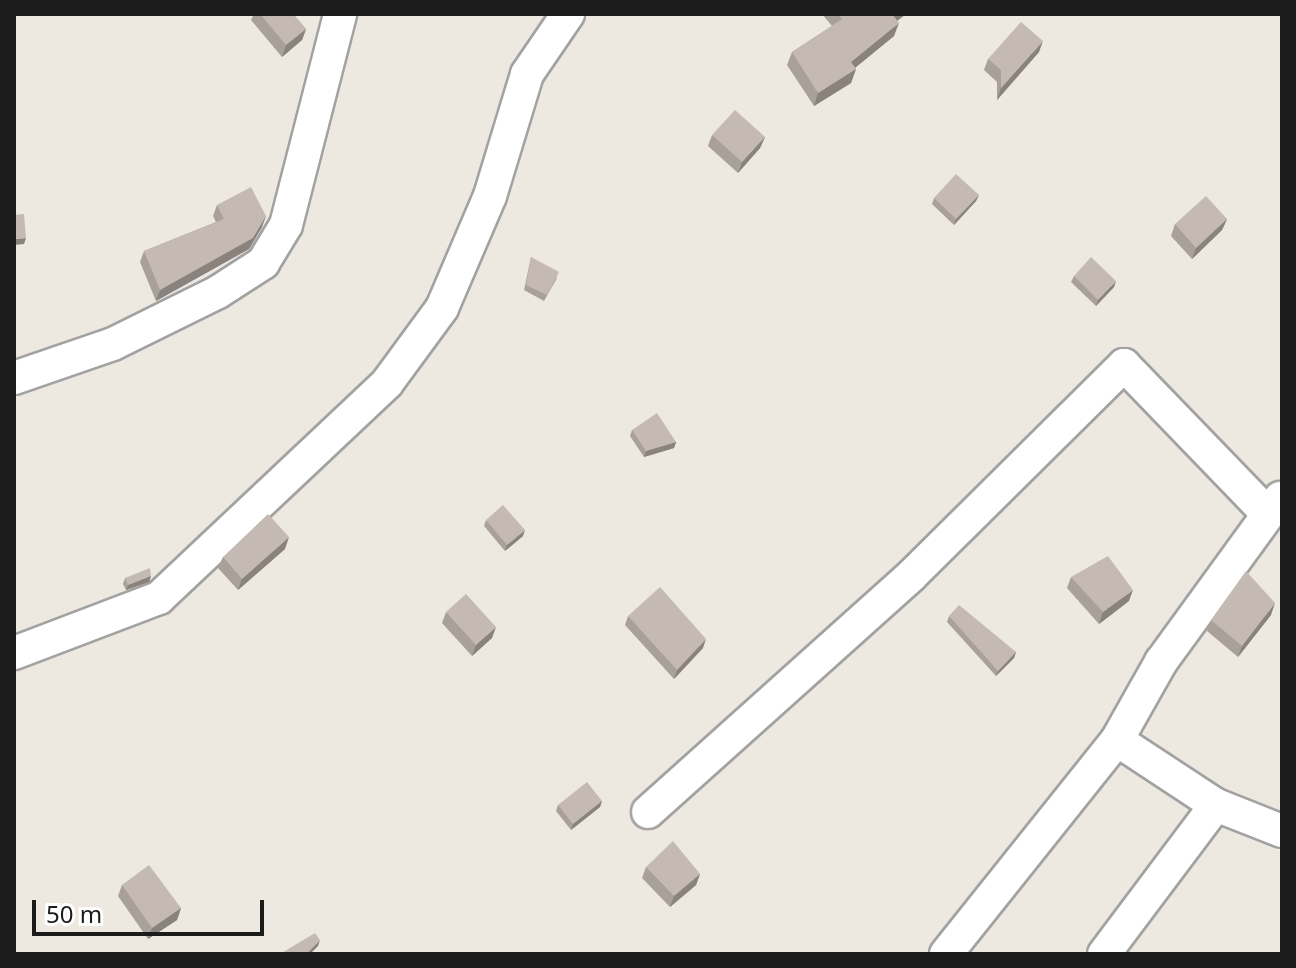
<!DOCTYPE html>
<html>
<head>
<meta charset="utf-8">
<style>
  body { margin:0 }
  #map { position:relative; width:1296px; height:968px; overflow:hidden; background:#ede8e0; font-family:"Noto Sans",sans-serif }
  div>[style] { position:absolute }
  [style*='--x'] { left:calc(var(--x)*1px); top:calc(var(--y)*1px); width:calc(var(--w)*1px); rotate:calc(var(--a)*1deg) }
  .roads { filter:drop-shadow(2px 0 #a2a2a2) drop-shadow(-2px 0 #a2a2a2) drop-shadow(0 2px #a2a2a2) drop-shadow(0 -2px #a2a2a2) }
  .minor>* { height:32px; margin:-16px; padding:0 16px; transform-origin:16px; border-radius:16px; background:#fff }
  .wall>* { inset:0; background:#a9a09a }
  .shaded-wall>* { inset:0; background:#89827d }
  .building>* { inset:0; background:#c4bab3 }
  span { translate:-50% -50%; white-space:nowrap; text-align:center; line-height:1.15; -webkit-text-stroke:6px #fff; paint-order:stroke }
  .frame { position:absolute; inset:0; border:16px solid #1b1b1b; pointer-events:none }
  .scale { position:absolute; left:32px; top:900px; width:232px; height:36px; box-sizing:border-box; border:4px solid #1b1b1b; border-top:0; padding-left:10px; font-size:24px; line-height:28px; white-space:nowrap; color:#1b1b1b; -webkit-text-stroke:6px #fff; paint-order:stroke }
</style>
</head>
<body>
<div id="map">
  <div class="roads">
    <div class="minor">
      <i style="--x:14;--y:378;--w:105;--a:-19"></i>
      <i style="--x:113;--y:344;--w:117;--a:-26.3"></i>
      <i style="--x:218;--y:292;--w:54;--a:-32.8"></i>
      <i style="--x:263;--y:263;--w:44;--a:-58.8"></i>
      <i style="--x:286;--y:225;--w:218;--a:-75.6"></i>
      <i style="--x:14;--y:653;--w:155;--a:-20.8"></i>
      <i style="--x:159;--y:598;--w:313;--a:-43.3"></i>
      <i style="--x:387;--y:383;--w:93;--a:-53.7"></i>
      <i style="--x:442;--y:308;--w:122;--a:-66.8"></i>
      <i style="--x:490;--y:196;--w:127;--a:-73.1"></i>
      <i style="--x:527;--y:74;--w:73;--a:-55.7"></i>
      <i style="--x:1117;--y:740;--w:118;--a:33.3"></i>
      <i style="--x:1216;--y:805;--w:71;--a:21.5"></i>
      <i style="--x:648;--y:812;--w:353;--a:-41.9"></i>
      <i style="--x:911;--y:576;--w:300;--a:-44.7"></i>
      <i style="--x:1124;--y:365;--w:207;--a:46"></i>
      <i style="--x:946;--y:954;--w:274;--a:-51.4"></i>
      <i style="--x:1117;--y:740;--w:90;--a:-60.6"></i>
      <i style="--x:1161;--y:662;--w:203;--a:-54"></i>
      <i style="--x:1104;--y:954;--w:186;--a:-53.1"></i>
    </div>
  </div>
  <div class="wall">
    <i style="clip-path:polygon(254px 14px,293px 14px,306px 29px,302px 40px,282px 57px,251px 20px)"></i>
    <i style="clip-path:polygon(822px 14px,906px 14px,897px 21px,894px 36px,855px 68px,856px 69px,851px 83px,814px 106px,787px 65px,792px 52px,832px 26px)"></i>
    <i style="clip-path:polygon(1039px 52px,997px 100px,997px 82px,984px 70px,988px 59px)"></i>
    <i style="clip-path:polygon(712px 135px,765px 137px,760px 148px,738px 173px,708px 146px)"></i>
    <i style="clip-path:polygon(979px 195px,976px 201px,954px 225px,932px 204px,934px 198px)"></i>
    <i style="clip-path:polygon(217px 205px,262px 227px,249px 249px,156px 301px,140px 262px,144px 251px,216px 222px,213px 216px)"></i>
    <i style="clip-path:polygon(1227px 219px,1222px 230px,1192px 259px,1171px 236px,1175px 224px)"></i>
    <i style="clip-path:polygon(531px 257px,557px 278px,544px 301px,524px 290px)"></i>
    <i style="clip-path:polygon(1074px 276px,1114px 287px,1096px 306px,1071px 282px)"></i>
    <i style="clip-path:polygon(632px 430px,676px 442px,674px 448px,644px 457px,630px 436px)"></i>
    <i style="clip-path:polygon(486px 520px,523px 536px,505px 551px,484px 526px)"></i>
    <i style="clip-path:polygon(285px 549px,238px 590px,218px 568px,223px 557px)"></i>
    <i style="clip-path:polygon(151px 576px,149px 582px,126px 590px,123px 584px,125px 578px)"></i>
    <i style="clip-path:polygon(1071px 577px,1129px 601px,1099px 624px,1067px 588px)"></i>
    <i style="clip-path:polygon(446px 612px,492px 638px,472px 656px,442px 623px)"></i>
    <i style="clip-path:polygon(1271px 615px,1238px 657px,1207px 631px,1211px 620px)"></i>
    <i style="clip-path:polygon(628px 616px,703px 648px,674px 679px,625px 625px)"></i>
    <i style="clip-path:polygon(949px 616px,1016px 652px,1014px 658px,996px 676px,947px 622px)"></i>
    <i style="clip-path:polygon(602px 801px,600px 807px,571px 830px,556px 811px,558px 805px)"></i>
    <i style="clip-path:polygon(646px 867px,700px 874px,696px 885px,670px 907px,642px 878px)"></i>
    <i style="clip-path:polygon(122px 885px,181px 908px,177px 920px,148px 939px,118px 896px)"></i>
  </div>
  <div class="shaded-wall">
    <i style="clip-path:polygon(894px 14px,906px 14px,888px 28px)"></i>
    <i style="clip-path:polygon(899px 23px,894px 36px,846px 75px,851px 62px)"></i>
    <i style="clip-path:polygon(306px 29px,302px 40px,282px 57px,286px 45px)"></i>
    <i style="clip-path:polygon(1043px 41px,1039px 52px,997px 100px,1001px 88px)"></i>
    <i style="clip-path:polygon(856px 69px,851px 83px,814px 106px,818px 93px)"></i>
    <i style="clip-path:polygon(765px 137px,760px 148px,738px 173px,742px 162px)"></i>
    <i style="clip-path:polygon(979px 195px,976px 201px,954px 225px,956px 219px)"></i>
    <i style="clip-path:polygon(266px 216px,262px 227px,249px 249px,156px 301px,160px 290px)"></i>
    <i style="clip-path:polygon(1227px 219px,1222px 230px,1192px 259px,1196px 248px)"></i>
    <i style="clip-path:polygon(26px 238px,24px 244px,14px 245px,14px 239px)"></i>
    <i style="clip-path:polygon(1116px 281px,1114px 287px,1096px 306px,1098px 300px)"></i>
    <i style="clip-path:polygon(676px 442px,674px 448px,644px 457px,646px 451px)"></i>
    <i style="clip-path:polygon(525px 530px,523px 536px,505px 551px,507px 545px)"></i>
    <i style="clip-path:polygon(289px 537px,285px 549px,238px 590px,242px 579px)"></i>
    <i style="clip-path:polygon(151px 576px,149px 582px,126px 590px,128px 585px)"></i>
    <i style="clip-path:polygon(1133px 590px,1129px 601px,1099px 624px,1103px 612px)"></i>
    <i style="clip-path:polygon(1275px 603px,1271px 615px,1238px 657px,1242px 646px)"></i>
    <i style="clip-path:polygon(496px 627px,492px 638px,472px 656px,476px 645px)"></i>
    <i style="clip-path:polygon(706px 639px,703px 648px,674px 679px,677px 670px)"></i>
    <i style="clip-path:polygon(1016px 652px,1014px 658px,996px 676px,998px 671px)"></i>
    <i style="clip-path:polygon(602px 801px,600px 807px,571px 830px,573px 824px)"></i>
    <i style="clip-path:polygon(700px 874px,696px 885px,670px 907px,674px 896px)"></i>
    <i style="clip-path:polygon(181px 908px,177px 920px,148px 939px,152px 928px)"></i>
    <i style="clip-path:polygon(320px 940px,318px 946px,310px 954px,306px 954px)"></i>
  </div>
  <div class="building">
    <i style="clip-path:polygon(260px 14px,293px 14px,306px 29px,286px 45px)"></i>
    <i style="clip-path:polygon(838px 14px,894px 14px,893px 15px,899px 23px,851px 62px,856px 69px,818px 93px,792px 52px,842px 19px)"></i>
    <i style="clip-path:polygon(1021px 22px,1043px 41px,1001px 88px,1001px 70px,988px 59px)"></i>
    <i style="clip-path:polygon(735px 110px,765px 137px,742px 162px,712px 135px)"></i>
    <i style="clip-path:polygon(956px 174px,979px 195px,956px 219px,934px 198px)"></i>
    <i style="clip-path:polygon(251px 187px,266px 216px,253px 238px,160px 290px,144px 251px,224px 219px,217px 205px)"></i>
    <i style="clip-path:polygon(1206px 196px,1227px 219px,1196px 248px,1175px 224px)"></i>
    <i style="clip-path:polygon(24px 214px,26px 238px,14px 239px,14px 215px)"></i>
    <i style="clip-path:polygon(531px 257px,559px 272px,547px 295px,526px 285px)"></i>
    <i style="clip-path:polygon(1091px 257px,1116px 281px,1098px 300px,1074px 276px)"></i>
    <i style="clip-path:polygon(657px 413px,676px 442px,646px 451px,632px 430px)"></i>
    <i style="clip-path:polygon(503px 505px,525px 530px,507px 545px,486px 520px)"></i>
    <i style="clip-path:polygon(268px 514px,289px 537px,242px 579px,223px 557px)"></i>
    <i style="clip-path:polygon(1108px 556px,1133px 590px,1103px 612px,1071px 577px)"></i>
    <i style="clip-path:polygon(150px 568px,151px 576px,128px 585px,125px 578px)"></i>
    <i style="clip-path:polygon(1246px 571px,1275px 603px,1242px 646px,1211px 620px)"></i>
    <i style="clip-path:polygon(660px 587px,706px 639px,677px 670px,628px 616px)"></i>
    <i style="clip-path:polygon(466px 594px,496px 627px,476px 645px,446px 612px)"></i>
    <i style="clip-path:polygon(959px 605px,1016px 652px,998px 671px,949px 616px)"></i>
    <i style="clip-path:polygon(587px 782px,602px 801px,573px 824px,558px 805px)"></i>
    <i style="clip-path:polygon(673px 841px,700px 874px,674px 896px,646px 867px)"></i>
    <i style="clip-path:polygon(149px 865px,181px 908px,152px 928px,122px 885px)"></i>
    <i style="clip-path:polygon(315px 933px,320px 940px,306px 954px,280px 954px)"></i>
  </div>
  <div class="frame"></div>
  <div class="scale">50 m</div>
</div>
</body>
</html>
